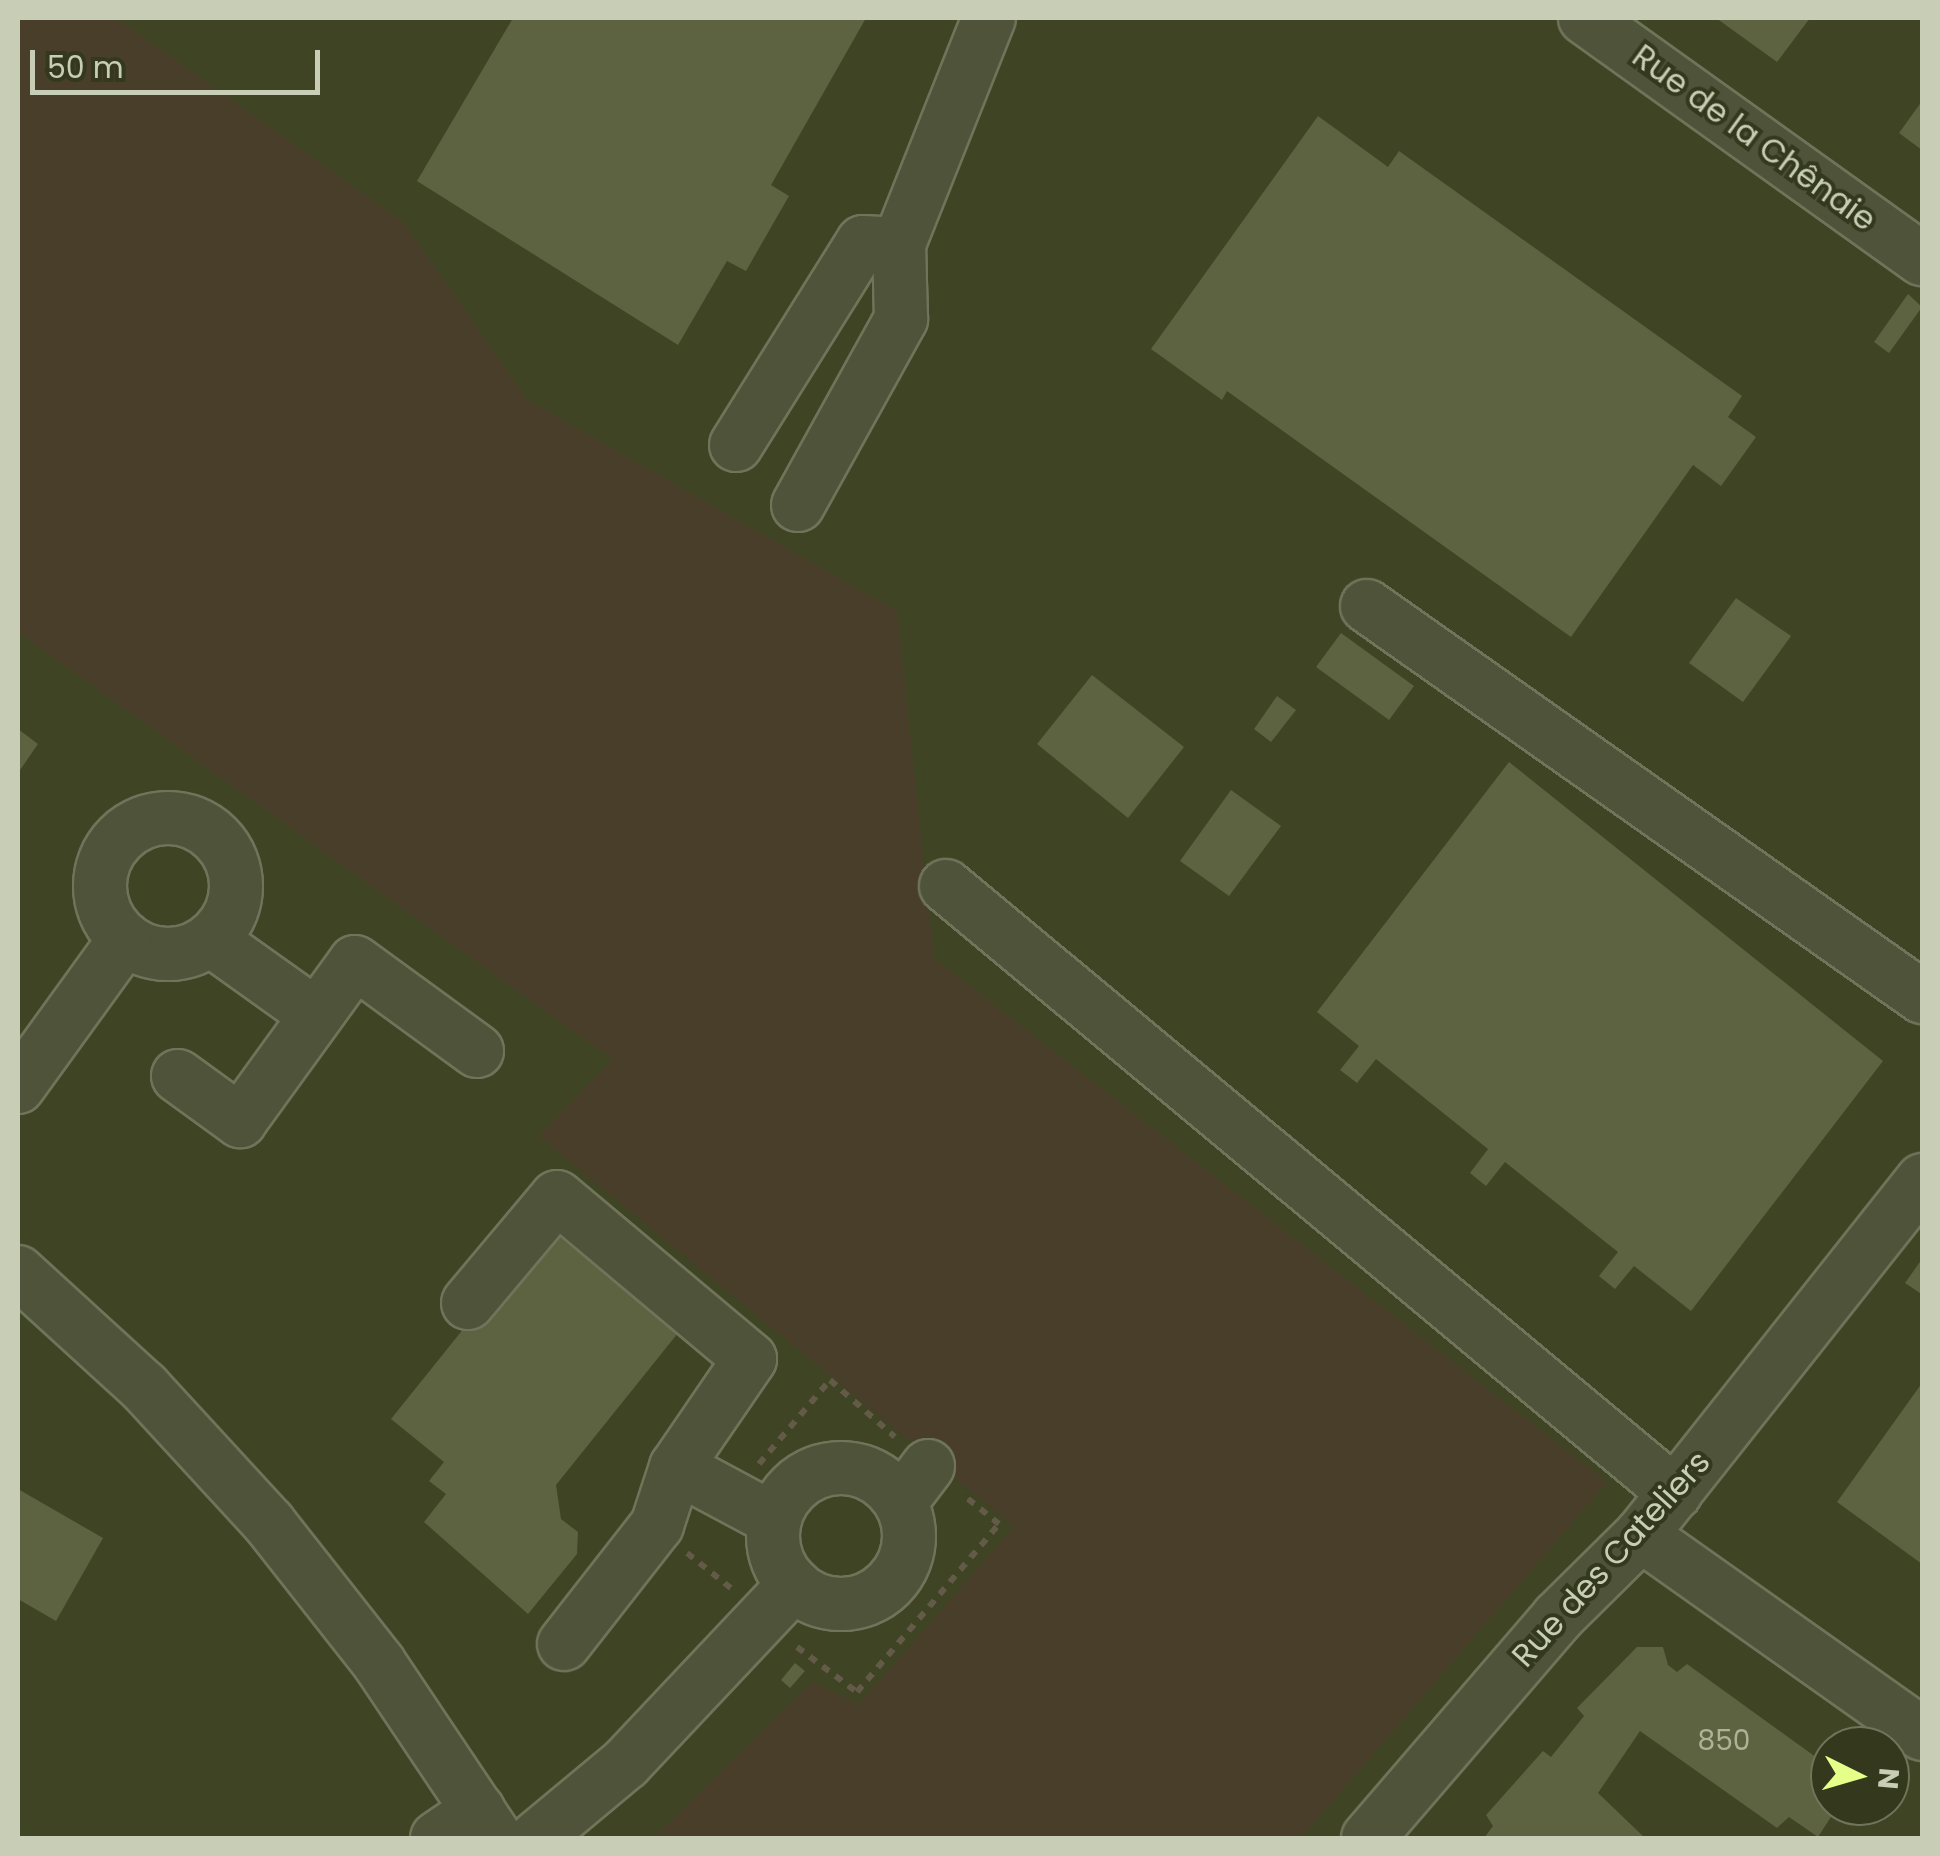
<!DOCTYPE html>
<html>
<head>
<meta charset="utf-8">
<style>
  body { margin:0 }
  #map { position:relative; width:1940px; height:1856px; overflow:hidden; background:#3f4424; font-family:Poppins,sans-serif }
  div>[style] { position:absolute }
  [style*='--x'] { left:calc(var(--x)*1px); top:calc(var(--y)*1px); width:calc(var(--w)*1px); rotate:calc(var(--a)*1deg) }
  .green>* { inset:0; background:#493e29 }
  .building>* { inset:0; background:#5d6340 }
  .path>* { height:6px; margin-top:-3px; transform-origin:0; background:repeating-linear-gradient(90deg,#635a47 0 8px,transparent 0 16px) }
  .roads { filter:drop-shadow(2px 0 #6f745a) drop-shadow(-2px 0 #6f745a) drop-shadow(0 2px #6f745a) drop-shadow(0 -2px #6f745a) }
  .minor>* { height:52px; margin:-26px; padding:0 26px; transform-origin:26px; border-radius:26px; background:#4e5339 }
  .minor>.ring { margin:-26px; padding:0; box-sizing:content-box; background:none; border:52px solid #4e5339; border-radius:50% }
  span { translate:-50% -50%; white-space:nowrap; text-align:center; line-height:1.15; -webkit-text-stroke:8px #34391d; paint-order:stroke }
  .number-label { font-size:28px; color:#adb298 }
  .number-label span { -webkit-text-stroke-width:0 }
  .street-label { font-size:32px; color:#c8cdb6 }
  .frame { position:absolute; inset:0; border:20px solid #c8cdb6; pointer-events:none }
  .north { position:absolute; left:1810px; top:1726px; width:100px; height:100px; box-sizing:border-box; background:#34391d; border:2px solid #6f745a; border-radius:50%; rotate:95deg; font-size:28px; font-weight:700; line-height:40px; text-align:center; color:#c8cdb6 }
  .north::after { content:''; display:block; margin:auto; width:35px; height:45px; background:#e6ff89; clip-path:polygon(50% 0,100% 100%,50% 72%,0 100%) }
  .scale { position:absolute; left:30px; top:50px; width:290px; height:45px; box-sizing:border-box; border:5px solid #c8cdb6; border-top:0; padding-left:12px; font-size:30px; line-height:35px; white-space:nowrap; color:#c8cdb6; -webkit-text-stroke:8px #34391d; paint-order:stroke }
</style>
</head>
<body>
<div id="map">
  <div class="green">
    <i style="clip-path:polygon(18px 18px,117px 18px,403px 222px,528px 400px,897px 611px,934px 958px,1607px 1482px,1301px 1838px,653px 1838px,812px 1682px,859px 1704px,1014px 1527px,539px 1136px,612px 1059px,18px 632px)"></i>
  </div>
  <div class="building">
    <i style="clip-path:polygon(513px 18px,866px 18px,771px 185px,789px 196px,746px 271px,727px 261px,678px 345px,417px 181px)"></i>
    <i style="clip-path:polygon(1716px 18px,1810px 18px,1777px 62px)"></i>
    <i style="clip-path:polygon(1922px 101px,1922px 150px,1899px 133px)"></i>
    <i style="clip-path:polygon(1318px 116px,1388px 167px,1399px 151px,1742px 396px,1728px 417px,1756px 437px,1721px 486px,1693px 465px,1571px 637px,1227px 391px,1222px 400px,1151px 349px)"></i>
    <i style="clip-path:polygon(1908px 294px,1922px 307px,1889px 353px,1874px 342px)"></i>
    <i style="clip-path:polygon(1736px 598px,1791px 636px,1743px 702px,1689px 663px)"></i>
    <i style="clip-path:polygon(1341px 633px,1414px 686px,1389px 720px,1316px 667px)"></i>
    <i style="clip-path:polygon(1092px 675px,1184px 747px,1128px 818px,1037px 744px)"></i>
    <i style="clip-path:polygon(1277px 696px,1296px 710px,1271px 742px,1254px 729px)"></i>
    <i style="clip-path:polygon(18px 729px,38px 744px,18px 773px)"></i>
    <i style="clip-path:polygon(1509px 762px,1883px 1061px,1691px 1311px,1634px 1266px,1615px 1289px,1599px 1276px,1618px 1252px,1505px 1162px,1486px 1186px,1470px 1173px,1488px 1149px,1376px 1059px,1357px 1083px,1340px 1070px,1359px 1046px,1317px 1012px)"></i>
    <i style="clip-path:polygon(1231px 790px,1281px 826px,1229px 896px,1180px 861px)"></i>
    <i style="clip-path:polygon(546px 1226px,678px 1333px,556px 1485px,561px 1519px,578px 1532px,577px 1554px,528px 1614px,424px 1522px,446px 1494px,429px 1481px,444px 1462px,391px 1419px)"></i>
    <i style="clip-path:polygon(1922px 1259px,1922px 1290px,1920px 1293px,1905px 1283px)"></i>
    <i style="clip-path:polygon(1922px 1383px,1922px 1564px,1837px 1502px)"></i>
    <i style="clip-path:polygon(18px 1489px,103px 1538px,56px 1621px,18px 1599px)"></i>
    <i style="clip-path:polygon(1637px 1647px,1663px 1647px,1668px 1665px,1677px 1672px,1687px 1664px,1824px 1763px,1818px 1772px,1838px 1806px,1818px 1837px,1789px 1817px,1777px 1828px,1640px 1731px,1598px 1793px,1645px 1838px,1484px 1838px,1493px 1826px,1486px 1815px,1543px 1751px,1551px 1757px,1584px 1716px,1577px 1708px)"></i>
    <i style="clip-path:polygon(795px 1663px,805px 1671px,790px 1688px,781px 1680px)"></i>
  </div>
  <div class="path">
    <i style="--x:759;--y:1464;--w:110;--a:-49.8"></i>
    <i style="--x:830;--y:1380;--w:86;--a:41.2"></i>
    <i style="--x:687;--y:1553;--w:58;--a:38.7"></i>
    <i style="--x:797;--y:1647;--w:75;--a:36.9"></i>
    <i style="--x:857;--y:1692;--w:220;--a:-49.8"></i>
    <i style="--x:999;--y:1524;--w:48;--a:-141"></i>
  </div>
  <div class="roads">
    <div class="minor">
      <i style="--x:1585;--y:18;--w:414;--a:35.6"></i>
      <i style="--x:736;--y:445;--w:239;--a:-58"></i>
      <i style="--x:863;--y:242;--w:36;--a:3"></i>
      <i style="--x:798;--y:505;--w:213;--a:-61"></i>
      <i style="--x:901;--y:319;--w:75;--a:-91.5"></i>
      <i style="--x:899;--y:244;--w:243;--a:-68.3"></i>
      <i style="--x:1367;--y:606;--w:679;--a:35.16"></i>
      <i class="ring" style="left:100px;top:818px;width:84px;height:84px"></i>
      <i style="--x:946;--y:886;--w:949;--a:39.78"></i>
      <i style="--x:211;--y:940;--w:129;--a:35.5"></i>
      <i style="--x:178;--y:1076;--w:77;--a:36"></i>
      <i style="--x:240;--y:1121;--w:196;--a:-54.1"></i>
      <i style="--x:355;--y:962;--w:151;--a:36.1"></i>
      <i style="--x:18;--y:1087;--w:183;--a:-54.1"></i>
      <i style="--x:18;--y:1272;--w:171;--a:42.4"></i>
      <i style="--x:144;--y:1387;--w:185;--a:47.4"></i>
      <i style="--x:269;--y:1523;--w:178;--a:51.8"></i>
      <i style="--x:379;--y:1663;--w:211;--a:56.2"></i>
      <i style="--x:468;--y:1303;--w:138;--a:-50"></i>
      <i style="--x:557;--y:1197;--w:252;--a:40"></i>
      <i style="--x:750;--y:1359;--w:131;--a:124.4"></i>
      <i style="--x:676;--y:1467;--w:61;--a:108.1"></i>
      <i style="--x:657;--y:1525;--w:151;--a:128"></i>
      <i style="--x:676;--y:1467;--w:112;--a:28.2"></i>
      <i class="ring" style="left:773px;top:1468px;width:84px;height:84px"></i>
      <i style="--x:901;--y:1502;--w:45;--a:-53.1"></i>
      <i style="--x:1641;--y:1535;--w:344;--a:35.3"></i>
      <i style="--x:437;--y:1838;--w:50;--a:-34.3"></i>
      <i style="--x:536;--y:1838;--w:117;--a:-39.8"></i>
      <i style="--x:626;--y:1763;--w:245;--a:-46.7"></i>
      <i style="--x:1368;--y:1838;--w:291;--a:-49.3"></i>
      <i style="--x:1558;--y:1617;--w:117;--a:-44.7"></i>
      <i style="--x:1641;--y:1535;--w:453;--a:-51.6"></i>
    </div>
  </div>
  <div class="number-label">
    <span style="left:1724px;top:1741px">850</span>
  </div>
  <div class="street-label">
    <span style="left:1754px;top:138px;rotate:36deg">Rue de la Chênaie</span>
    <span style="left:1611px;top:1559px;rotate:-48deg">Rue des Cateliers</span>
  </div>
  <div class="frame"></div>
  <div class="north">N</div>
  <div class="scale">50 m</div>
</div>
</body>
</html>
